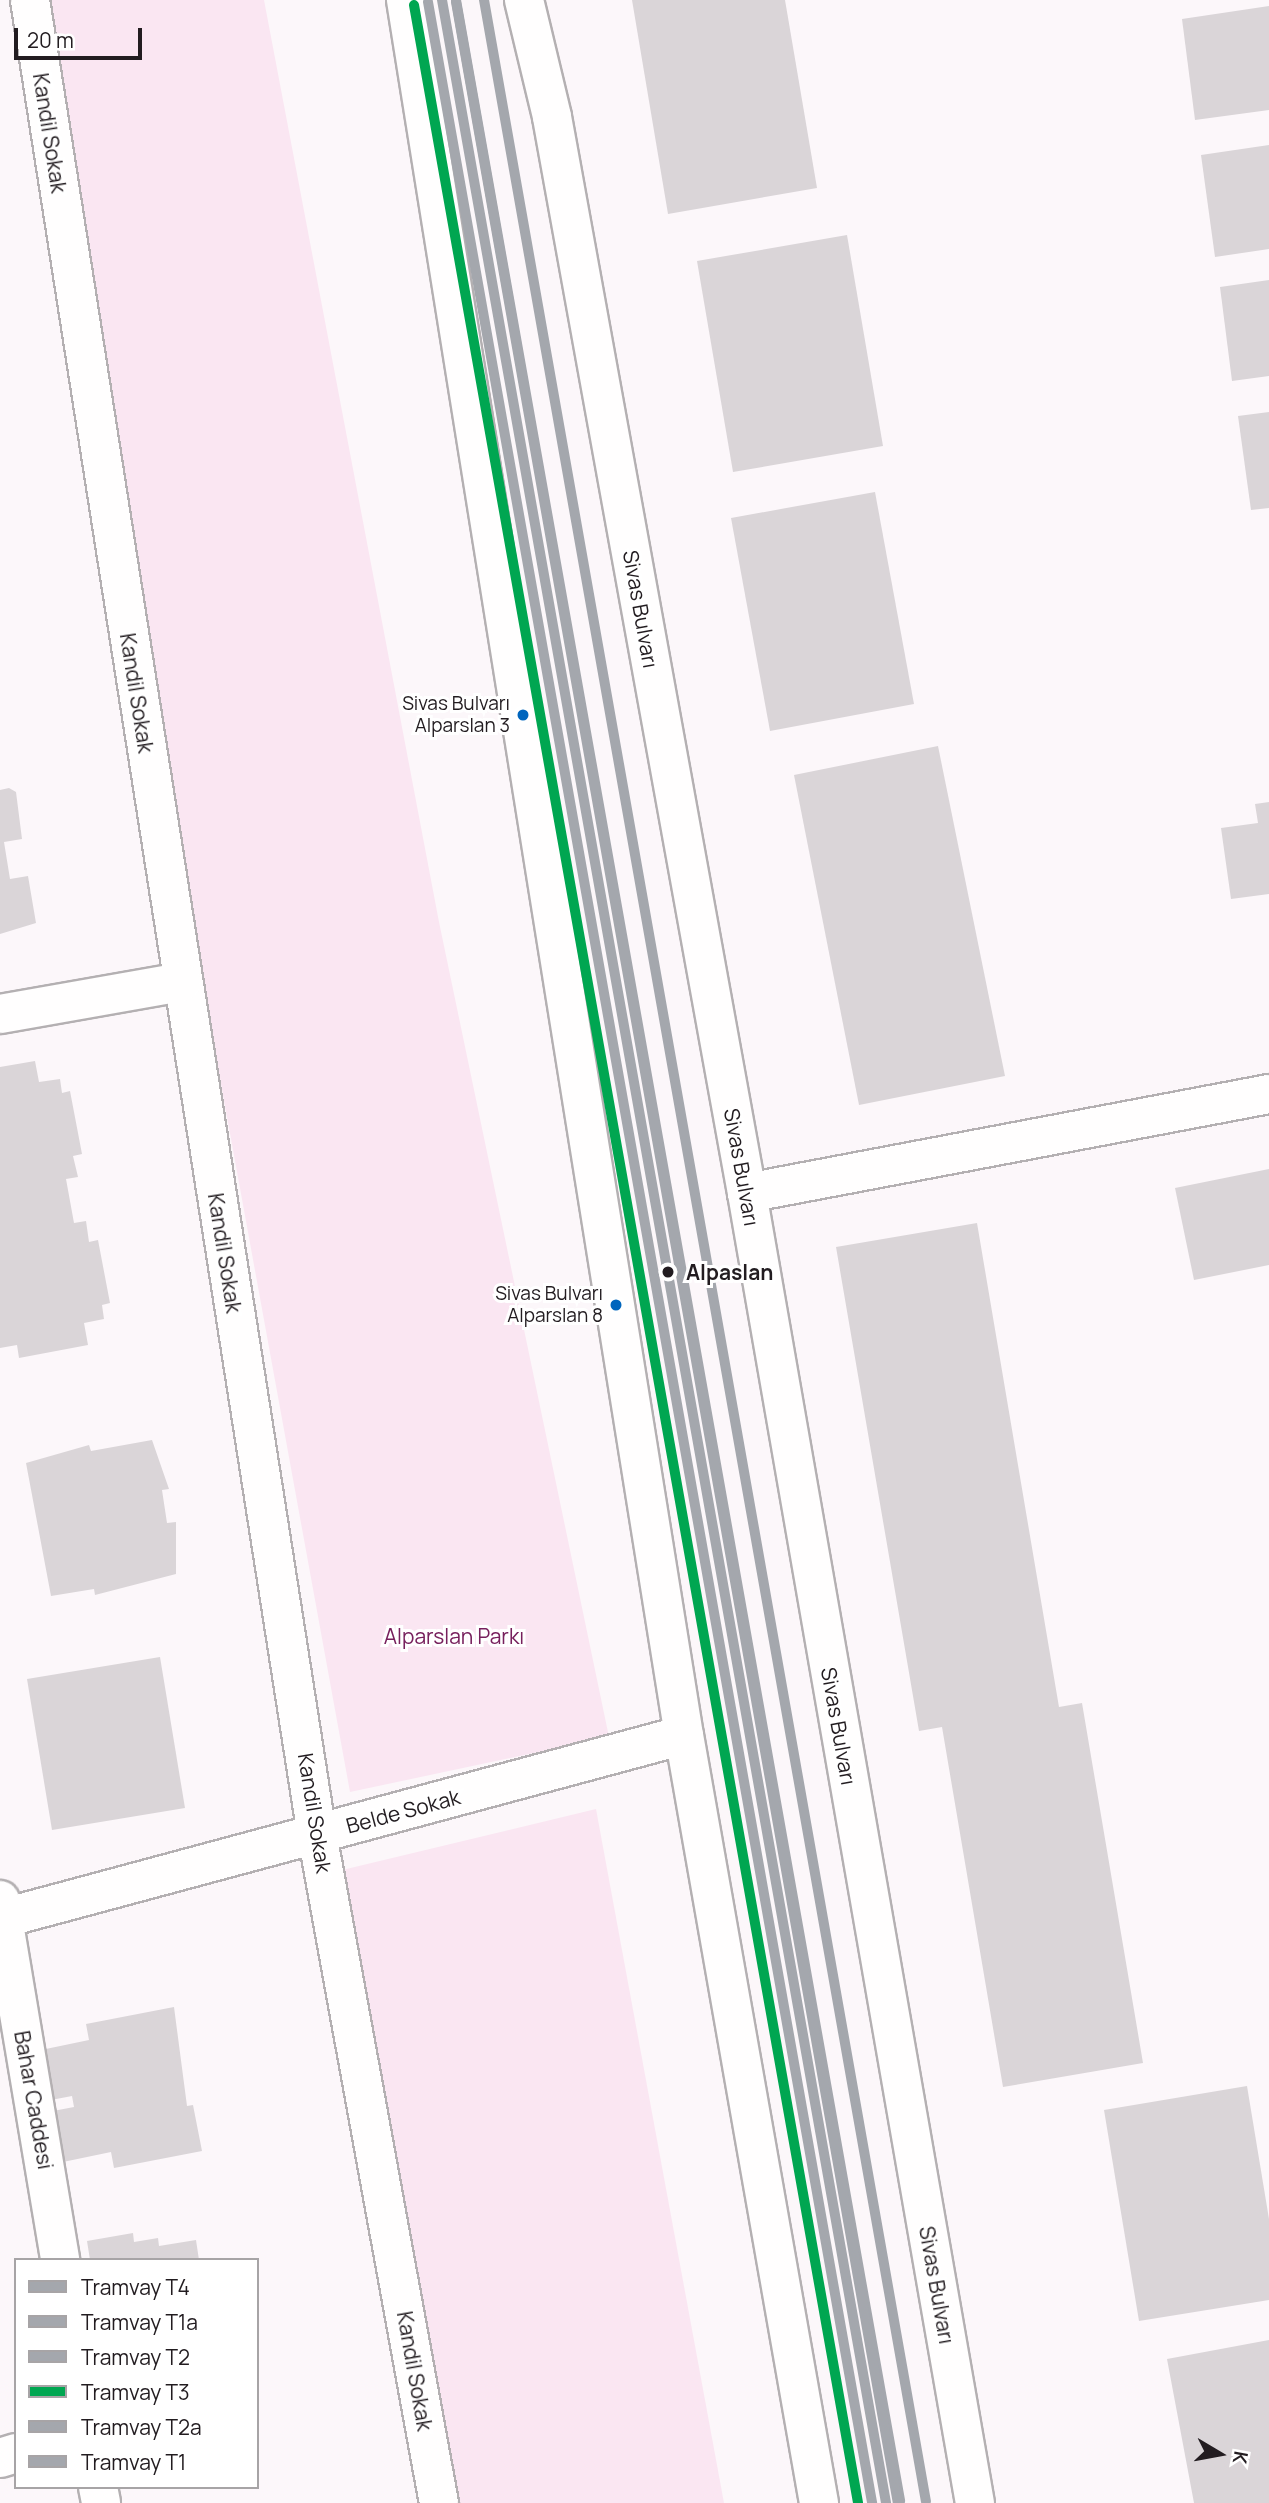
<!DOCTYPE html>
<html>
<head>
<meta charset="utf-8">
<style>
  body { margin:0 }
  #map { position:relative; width:1269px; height:2503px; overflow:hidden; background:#fcf7fa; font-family:Manrope,sans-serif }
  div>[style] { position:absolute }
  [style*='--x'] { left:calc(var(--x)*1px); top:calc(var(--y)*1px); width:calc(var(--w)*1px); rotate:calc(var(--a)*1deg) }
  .green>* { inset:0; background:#fae6f2 }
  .building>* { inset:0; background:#dad5d8 }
  .roads { filter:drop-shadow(2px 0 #b4b0b2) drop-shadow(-2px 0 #b4b0b2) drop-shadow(0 2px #b4b0b2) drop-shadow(0 -2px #b4b0b2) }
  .minor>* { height:38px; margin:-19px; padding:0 19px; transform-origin:19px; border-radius:19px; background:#fffefe }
  .highway>* { height:38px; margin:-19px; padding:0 19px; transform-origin:19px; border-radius:19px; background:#fffefe }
  .tram-1>* { height:10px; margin:-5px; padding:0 5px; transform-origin:5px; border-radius:5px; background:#a4a7ad }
  .tram-2>* { height:10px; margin:-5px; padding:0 5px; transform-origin:5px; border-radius:5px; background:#a4a7ad }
  .tram-3>* { height:10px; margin:-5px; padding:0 5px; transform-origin:5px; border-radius:5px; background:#a4a7ad }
  .tram-4>* { height:10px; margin:-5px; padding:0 5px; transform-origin:5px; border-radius:5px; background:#00a651 }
  .tram-5>* { height:10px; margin:-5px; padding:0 5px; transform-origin:5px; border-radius:5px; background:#a4a7ad }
  .tram-6>* { height:10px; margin:-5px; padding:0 5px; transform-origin:5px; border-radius:5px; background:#a4a7ad }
  .dots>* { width:19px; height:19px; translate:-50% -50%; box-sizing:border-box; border:4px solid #fff; border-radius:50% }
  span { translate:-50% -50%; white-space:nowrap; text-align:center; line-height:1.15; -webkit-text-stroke:6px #fff; paint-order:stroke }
  .bus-label { font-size:19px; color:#221c20 }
  .right { translate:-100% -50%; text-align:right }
  .street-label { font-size:21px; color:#221c20 }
  .stop-label { font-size:21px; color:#221c20; font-weight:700 }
  .left { translate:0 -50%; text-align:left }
  .park-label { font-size:21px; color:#77205d }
  .legend { position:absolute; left:14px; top:2258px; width:245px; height:231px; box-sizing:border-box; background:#fff; border:2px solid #a7a4a6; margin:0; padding:9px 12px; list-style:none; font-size:21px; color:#221c20 }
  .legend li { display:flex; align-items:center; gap:14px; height:35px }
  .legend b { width:35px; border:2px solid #a7a4a6 }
  .north { position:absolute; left:1185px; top:2419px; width:70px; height:70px; -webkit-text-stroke:5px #fff; paint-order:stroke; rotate:100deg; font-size:19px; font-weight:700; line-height:28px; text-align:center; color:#221c20 }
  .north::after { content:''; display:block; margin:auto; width:24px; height:32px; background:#221c20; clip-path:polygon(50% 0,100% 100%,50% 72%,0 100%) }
  .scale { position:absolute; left:14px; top:28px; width:128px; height:32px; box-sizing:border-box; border:4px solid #221c20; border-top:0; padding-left:9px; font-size:21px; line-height:24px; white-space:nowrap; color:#221c20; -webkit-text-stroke:5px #fff; paint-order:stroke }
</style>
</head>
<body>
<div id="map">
  <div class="green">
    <i style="clip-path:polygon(35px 0,264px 0,439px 922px,609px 1737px,350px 1792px,117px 513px)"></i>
    <i style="clip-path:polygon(596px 1809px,724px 2503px,458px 2503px,338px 1871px)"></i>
  </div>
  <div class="building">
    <i style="clip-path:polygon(632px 0,785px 0,817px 188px,668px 214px)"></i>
    <i style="clip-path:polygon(1269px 6px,1269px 110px,1195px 120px,1182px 19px)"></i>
    <i style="clip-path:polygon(1269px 145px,1269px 249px,1215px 257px,1201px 155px)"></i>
    <i style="clip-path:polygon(847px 235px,883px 446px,733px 472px,697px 261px)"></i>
    <i style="clip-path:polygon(1269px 280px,1269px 376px,1232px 381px,1220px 287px)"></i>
    <i style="clip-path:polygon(1269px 412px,1269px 508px,1251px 510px,1238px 416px)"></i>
    <i style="clip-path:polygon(875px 492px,914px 704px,770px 731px,731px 518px)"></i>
    <i style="clip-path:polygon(938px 746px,1005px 1076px,859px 1105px,794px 775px)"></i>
    <i style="clip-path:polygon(9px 788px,16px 792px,22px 839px,4px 842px,10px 879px,28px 876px,36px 923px,0 934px,0 790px)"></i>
    <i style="clip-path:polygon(1269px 802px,1269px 894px,1231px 899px,1221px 828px,1258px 823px,1255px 804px)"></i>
    <i style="clip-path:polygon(35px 1061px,39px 1082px,60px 1079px,62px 1093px,70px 1091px,82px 1154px,73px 1156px,78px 1177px,66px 1179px,74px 1223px,86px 1221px,89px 1242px,98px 1240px,110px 1303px,102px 1305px,104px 1319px,84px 1323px,88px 1345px,19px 1358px,17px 1345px,0 1348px,0 1067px)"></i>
    <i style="clip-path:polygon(1269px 1169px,1269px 1265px,1194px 1280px,1175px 1188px)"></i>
    <i style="clip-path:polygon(977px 1223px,1059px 1707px,1082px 1703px,1143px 2063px,1003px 2087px,942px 1727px,919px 1731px,836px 1247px)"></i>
    <i style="clip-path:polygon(152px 1440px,169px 1489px,162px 1490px,167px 1523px,176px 1522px,176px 1574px,95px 1595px,94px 1589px,51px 1596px,26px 1463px,89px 1445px,91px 1451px)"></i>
    <i style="clip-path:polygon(160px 1657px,185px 1808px,52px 1830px,27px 1679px)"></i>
    <i style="clip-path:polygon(174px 2007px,187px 2106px,193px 2105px,202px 2151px,114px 2168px,111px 2152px,63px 2162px,53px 2111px,74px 2107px,72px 2096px,51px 2100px,41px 2050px,89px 2040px,86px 2024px)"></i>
    <i style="clip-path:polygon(1247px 2086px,1269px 2219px,1269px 2300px,1139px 2321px,1104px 2110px)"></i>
    <i style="clip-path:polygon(133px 2233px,134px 2242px,158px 2238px,159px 2246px,196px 2240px,199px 2260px,90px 2260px,87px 2241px)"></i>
    <i style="clip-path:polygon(1269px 2340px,1269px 2503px,1194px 2503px,1167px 2359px)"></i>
  </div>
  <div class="roads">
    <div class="minor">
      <i style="--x:30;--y:0;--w:1856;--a:81.11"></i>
      <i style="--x:317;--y:1834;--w:680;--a:79.67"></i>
      <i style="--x:0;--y:1014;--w:184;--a:-10"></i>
      <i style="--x:747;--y:1193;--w:531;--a:-10.74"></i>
      <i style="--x:0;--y:1900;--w:365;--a:80.5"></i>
      <i style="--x:0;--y:1919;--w:708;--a:-15.06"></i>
      <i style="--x:0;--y:2458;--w:17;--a:-17"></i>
      <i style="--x:98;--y:2487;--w:16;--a:79"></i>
    </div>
    <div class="highway">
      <i style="--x:406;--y:0;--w:1757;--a:80.9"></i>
      <i style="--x:684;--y:1735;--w:780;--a:80.03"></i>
      <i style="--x:524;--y:0;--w:120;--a:76.5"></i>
      <i style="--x:552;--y:117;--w:1094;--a:79.73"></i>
      <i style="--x:747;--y:1193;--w:1330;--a:80.13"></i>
    </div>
  </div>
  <div class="tram-1">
    <i style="--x:442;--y:0;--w:2542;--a:79.94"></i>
  </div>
  <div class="tram-2">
    <i style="--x:428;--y:2;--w:2540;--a:79.93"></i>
  </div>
  <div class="tram-3">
    <i style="--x:456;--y:0;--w:2540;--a:79.93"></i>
  </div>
  <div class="tram-4">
    <i style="--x:414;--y:5;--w:2537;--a:79.92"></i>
  </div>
  <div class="tram-5">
    <i style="--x:456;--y:2;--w:2540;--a:79.98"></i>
  </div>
  <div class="tram-6">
    <i style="--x:484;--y:0;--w:2540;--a:79.98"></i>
  </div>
  <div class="dots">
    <i style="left:523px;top:715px;background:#0065bd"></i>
    <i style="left:668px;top:1272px;background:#221c20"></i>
    <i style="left:616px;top:1305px;background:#0065bd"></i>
  </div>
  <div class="bus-label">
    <span class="right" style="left:510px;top:715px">Sivas Bulvarı<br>Alparslan 3</span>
    <span class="right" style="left:603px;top:1305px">Sivas Bulvarı<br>Alparslan 8</span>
  </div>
  <div class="street-label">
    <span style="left:50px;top:133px;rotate:81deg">Kandil Sokak</span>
    <span style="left:641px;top:609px;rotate:80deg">Sivas Bulvarı</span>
    <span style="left:137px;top:693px;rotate:81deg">Kandil Sokak</span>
    <span style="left:742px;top:1167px;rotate:80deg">Sivas Bulvarı</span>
    <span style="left:225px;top:1253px;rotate:81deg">Kandil Sokak</span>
    <span style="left:839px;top:1726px;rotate:80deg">Sivas Bulvarı</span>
    <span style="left:403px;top:1811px;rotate:-15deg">Belde Sokak</span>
    <span style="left:315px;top:1813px;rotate:81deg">Kandil Sokak</span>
    <span style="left:34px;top:2100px;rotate:80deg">Bahar Caddesi</span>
    <span style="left:937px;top:2285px;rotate:80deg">Sivas Bulvarı</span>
    <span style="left:415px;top:2371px;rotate:80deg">Kandil Sokak</span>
  </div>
  <div class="stop-label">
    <span class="left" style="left:686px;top:1272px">Alpaslan</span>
  </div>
  <div class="park-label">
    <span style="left:454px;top:1636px">Alparslan Parkı</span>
  </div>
  <ul class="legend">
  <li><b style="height:9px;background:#a4a7ad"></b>Tramvay T4</li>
  <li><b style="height:9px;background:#a4a7ad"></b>Tramvay T1a</li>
  <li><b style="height:9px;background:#a4a7ad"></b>Tramvay T2</li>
  <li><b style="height:9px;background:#00a651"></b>Tramvay T3</li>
  <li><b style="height:9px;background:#a4a7ad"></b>Tramvay T2a</li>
  <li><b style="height:9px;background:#a4a7ad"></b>Tramvay T1</li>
  </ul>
  <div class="north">K</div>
  <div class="scale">20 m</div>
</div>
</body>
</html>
